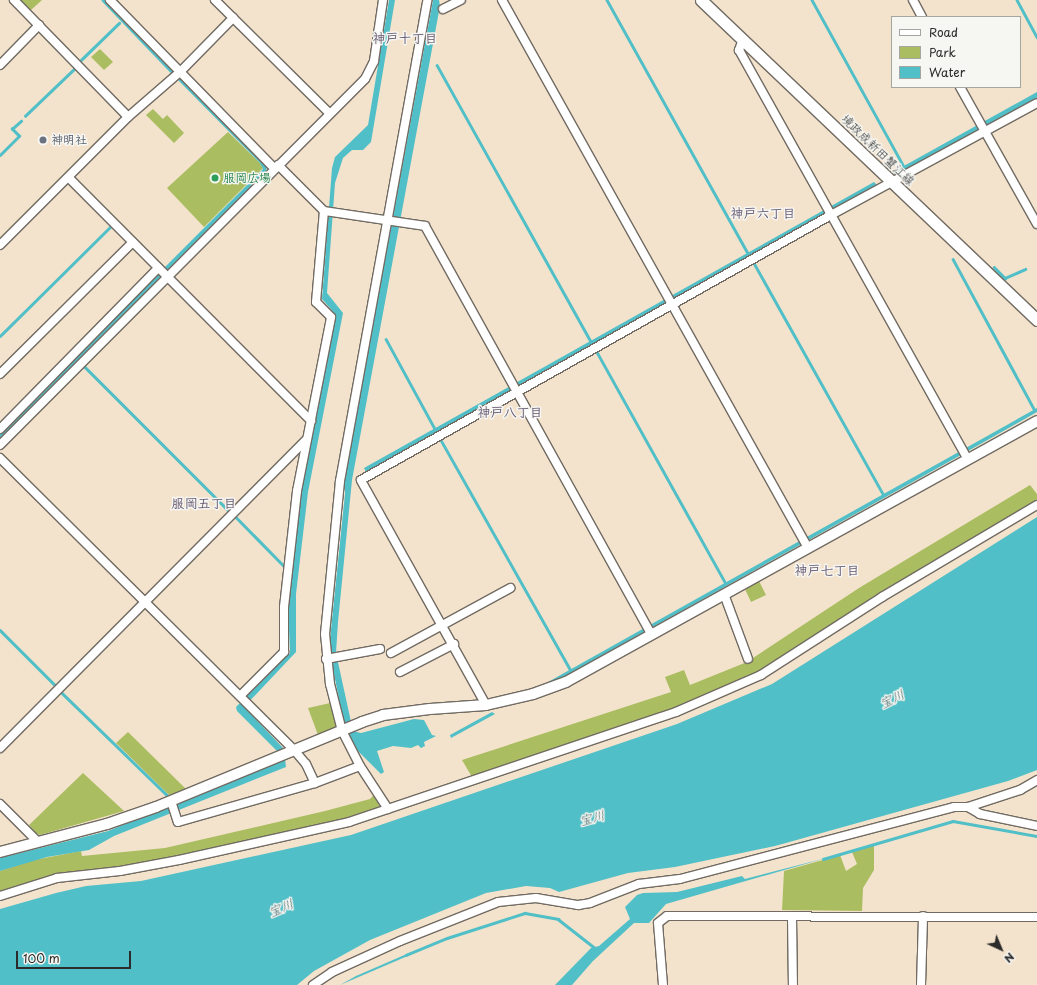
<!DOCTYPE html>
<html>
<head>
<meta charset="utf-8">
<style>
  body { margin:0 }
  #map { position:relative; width:1037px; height:985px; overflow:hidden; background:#f4e3cc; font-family:"Playpen Sans","Klee One",sans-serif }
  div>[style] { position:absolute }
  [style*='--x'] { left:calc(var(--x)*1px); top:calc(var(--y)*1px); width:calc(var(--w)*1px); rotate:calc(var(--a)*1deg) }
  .green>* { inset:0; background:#aabd60 }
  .water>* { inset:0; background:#51bfc7 }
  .stream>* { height:2.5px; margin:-1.25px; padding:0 1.25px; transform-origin:1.25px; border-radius:1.25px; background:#51bfc7 }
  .roads { filter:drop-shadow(1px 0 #716b63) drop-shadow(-1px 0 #716b63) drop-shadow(0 1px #716b63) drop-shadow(0 -1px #716b63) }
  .minor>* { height:8px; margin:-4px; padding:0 4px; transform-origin:4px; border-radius:4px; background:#fff }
  .tertiary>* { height:10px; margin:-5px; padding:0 5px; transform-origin:5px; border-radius:5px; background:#fff }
  .secondary>* { height:11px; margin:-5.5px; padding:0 5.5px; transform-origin:5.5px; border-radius:5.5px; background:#fff }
  .dots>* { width:11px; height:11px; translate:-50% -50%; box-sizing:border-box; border:2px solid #f6f6f2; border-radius:50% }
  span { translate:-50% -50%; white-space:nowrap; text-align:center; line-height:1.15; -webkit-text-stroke:3px #f6f6f2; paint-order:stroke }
  .worship-label { font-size:12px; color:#5b616d; font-weight:700 }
  .left { translate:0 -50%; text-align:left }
  .street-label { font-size:12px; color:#2b2b2b }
  .leisure-label { font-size:12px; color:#27864d; font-weight:700 }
  .neighbourhood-label { font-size:13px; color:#63566f; font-weight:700 }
  .water-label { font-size:13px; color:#385f62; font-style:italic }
  .legend { position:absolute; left:891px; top:16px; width:130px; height:72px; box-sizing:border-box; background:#f6f6f2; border:1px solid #a5a5a2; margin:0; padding:5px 7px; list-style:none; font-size:12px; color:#2b2b2b }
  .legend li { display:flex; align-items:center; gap:8px; height:20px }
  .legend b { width:20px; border:1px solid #a5a5a2 }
  .north { position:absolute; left:981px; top:929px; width:40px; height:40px; -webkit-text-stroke:3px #f6f6f2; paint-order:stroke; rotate:136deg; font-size:11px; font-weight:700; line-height:16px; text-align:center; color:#2b2b2b }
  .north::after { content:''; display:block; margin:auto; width:14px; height:18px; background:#2b2b2b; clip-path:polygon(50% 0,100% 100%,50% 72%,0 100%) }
  .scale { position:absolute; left:16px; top:951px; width:115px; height:18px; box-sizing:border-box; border:2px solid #2b2b2b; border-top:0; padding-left:5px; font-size:12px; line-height:14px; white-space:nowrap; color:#2b2b2b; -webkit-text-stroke:3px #f6f6f2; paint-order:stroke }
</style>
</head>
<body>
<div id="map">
  <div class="green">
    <i style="clip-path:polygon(20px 0,42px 0,31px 10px)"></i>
    <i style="clip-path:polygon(100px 49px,113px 62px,104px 70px,91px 57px)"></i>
    <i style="clip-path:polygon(153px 109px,163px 119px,167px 115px,184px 133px,174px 143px,146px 115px)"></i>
    <i style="clip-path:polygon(228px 132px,260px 163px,263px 168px,204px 227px,167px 188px)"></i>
    <i style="clip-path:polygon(1030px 485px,1037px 494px,1037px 501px,881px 595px,760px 672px,651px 719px,472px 777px,462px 760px,671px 692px,665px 677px,684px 670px,690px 685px,747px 662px,859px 588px)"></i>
    <i style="clip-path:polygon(758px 579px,766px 595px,751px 602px,744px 587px)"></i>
    <i style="clip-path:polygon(330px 703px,337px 728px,318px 735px,308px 708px)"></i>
    <i style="clip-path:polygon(128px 732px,186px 789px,169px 795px,116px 743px)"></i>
    <i style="clip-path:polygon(83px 773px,124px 811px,40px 835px,36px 833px,29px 825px)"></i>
    <i style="clip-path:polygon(374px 795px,380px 807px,347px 820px,211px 851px,120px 867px,56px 874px,0 892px,0 871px,34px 860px,81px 851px,82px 856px,165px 848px,325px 811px,370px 799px)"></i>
    <i style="clip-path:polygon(874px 844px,874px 870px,863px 888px,862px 911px,782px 910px,784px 871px,840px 855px,846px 871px,857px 864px,852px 852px)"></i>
  </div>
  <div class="water">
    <i style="clip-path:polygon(389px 0,395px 0,371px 142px,363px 150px,352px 150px,343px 158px,335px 183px,327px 293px,343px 313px,308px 492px,296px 594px,296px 652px,244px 707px,284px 749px,286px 767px,114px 836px,89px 850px,47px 857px,0 871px,0 858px,108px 831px,279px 762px,278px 752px,237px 711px,236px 707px,290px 653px,288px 606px,301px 492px,336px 315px,322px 299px,332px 168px,335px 157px,368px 125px)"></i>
    <i style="clip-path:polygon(433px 0,439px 0,440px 6px,352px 480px,338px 622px,336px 653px,353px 731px,361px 733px,414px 719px,424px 720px,432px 735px,436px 736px,424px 742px,425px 746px,421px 748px,418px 745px,411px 748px,393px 746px,377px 751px,384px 772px,381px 774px,358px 751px,346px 734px,329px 649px,345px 494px,344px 484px)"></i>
    <i style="clip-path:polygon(180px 78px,267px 166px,266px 171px,0 438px,0 432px,263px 169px,260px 163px,178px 80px)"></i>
    <i style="clip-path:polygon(1037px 92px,1037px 98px,896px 175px,893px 172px)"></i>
    <i style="clip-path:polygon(874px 182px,878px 186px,366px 472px,364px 468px)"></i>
    <i style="clip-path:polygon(1037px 408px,1037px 412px,961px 455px,558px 680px,532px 691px)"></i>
    <i style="clip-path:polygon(1037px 517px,1037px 770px,1008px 781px,775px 846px,675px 867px,628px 873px,559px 892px,550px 888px,526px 886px,486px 893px,370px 940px,314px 971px,297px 985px,0 985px,0 909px,56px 893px,86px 886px,141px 881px,351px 835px,677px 724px,772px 684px)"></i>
    <i style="clip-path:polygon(492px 712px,495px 714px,451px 738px,450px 735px)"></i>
    <i style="clip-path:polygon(826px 858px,666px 904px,649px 923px,634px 923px,593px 961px,572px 985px,555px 985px,591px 948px,599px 946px,630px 919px,625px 907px,637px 895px,643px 893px,677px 892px,742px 876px,745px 879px)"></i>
    <i style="clip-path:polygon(409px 953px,410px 955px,340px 985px,356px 976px)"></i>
  </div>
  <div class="stream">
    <i style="--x:103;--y:0;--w:98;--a:46.2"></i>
    <i style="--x:607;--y:0;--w:290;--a:60.9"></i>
    <i style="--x:812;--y:0;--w:188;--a:61.1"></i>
    <i style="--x:1017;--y:0;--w:42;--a:61.6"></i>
    <i style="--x:81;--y:60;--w:53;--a:-44.2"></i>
    <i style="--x:437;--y:65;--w:317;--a:60.9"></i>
    <i style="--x:25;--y:116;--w:69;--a:-43.8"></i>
    <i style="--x:0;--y:155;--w:27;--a:-45"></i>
    <i style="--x:19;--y:136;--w:10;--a:-135"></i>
    <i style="--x:12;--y:129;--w:12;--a:-42"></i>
    <i style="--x:953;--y:259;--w:170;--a:61.6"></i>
    <i style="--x:754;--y:263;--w:265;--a:60.8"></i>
    <i style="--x:994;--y:267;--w:16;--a:45"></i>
    <i style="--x:1005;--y:278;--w:22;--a:-24"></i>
    <i style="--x:0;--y:336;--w:155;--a:-44.7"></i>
    <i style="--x:386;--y:339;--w:102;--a:61.4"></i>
    <i style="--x:597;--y:352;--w:263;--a:60.9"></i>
    <i style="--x:85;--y:367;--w:205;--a:45"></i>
    <i style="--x:441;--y:440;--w:263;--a:60.6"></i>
    <i style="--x:235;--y:516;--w:70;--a:45.6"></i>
    <i style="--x:0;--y:630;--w:79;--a:45"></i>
    <i style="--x:60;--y:691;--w:149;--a:44.2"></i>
    <i style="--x:823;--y:859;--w:135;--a:-16.3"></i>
    <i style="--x:953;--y:821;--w:85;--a:10.1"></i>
    <i style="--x:406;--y:955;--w:44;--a:-22.5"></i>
    <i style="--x:447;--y:938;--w:82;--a:-17.8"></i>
    <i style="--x:525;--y:913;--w:34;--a:10"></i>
    <i style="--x:558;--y:919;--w:47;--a:38.1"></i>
  </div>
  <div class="roads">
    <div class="minor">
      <i style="--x:14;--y:0;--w:163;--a:45.7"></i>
      <i style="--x:110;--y:0;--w:236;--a:45.7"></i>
      <i style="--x:215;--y:0;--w:161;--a:44.7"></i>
      <i style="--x:502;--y:0;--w:628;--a:60.82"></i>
      <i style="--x:913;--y:0;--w:19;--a:62"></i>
      <i style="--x:443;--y:9;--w:20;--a:-27"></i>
      <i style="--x:743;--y:39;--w:12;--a:110"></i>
      <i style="--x:739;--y:50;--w:467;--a:60.8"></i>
      <i style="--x:0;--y:65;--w:56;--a:-45.7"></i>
      <i style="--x:960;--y:87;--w:157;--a:60.7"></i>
      <i style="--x:69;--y:178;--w:343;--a:45.1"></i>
      <i style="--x:324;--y:211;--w:102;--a:8.4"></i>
      <i style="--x:425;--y:226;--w:466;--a:61"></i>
      <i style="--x:0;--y:245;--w:181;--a:-45"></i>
      <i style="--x:128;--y:117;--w:69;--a:-40.9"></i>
      <i style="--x:180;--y:72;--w:76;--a:-45.5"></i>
      <i style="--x:0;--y:374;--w:187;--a:-44.8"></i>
      <i style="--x:0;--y:429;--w:226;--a:-45.5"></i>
      <i style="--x:0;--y:445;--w:517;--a:-45.08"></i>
      <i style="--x:365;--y:79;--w:20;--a:-63"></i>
      <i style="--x:374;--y:61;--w:62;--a:-81.6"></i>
      <i style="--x:0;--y:458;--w:416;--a:44.8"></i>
      <i style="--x:295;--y:751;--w:17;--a:50"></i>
      <i style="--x:306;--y:764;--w:21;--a:65"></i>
      <i style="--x:724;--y:594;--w:69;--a:69.7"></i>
      <i style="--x:391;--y:653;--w:136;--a:-28.6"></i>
      <i style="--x:326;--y:659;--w:55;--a:-10.5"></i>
      <i style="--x:400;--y:672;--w:61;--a:-27.4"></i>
      <i style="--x:241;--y:695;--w:61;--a:-45"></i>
      <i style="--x:284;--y:652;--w:45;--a:-90"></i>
      <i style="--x:284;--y:607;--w:117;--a:-83.6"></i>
      <i style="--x:297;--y:491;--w:177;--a:-78.9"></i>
      <i style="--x:331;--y:317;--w:21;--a:-135"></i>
      <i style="--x:316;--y:302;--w:91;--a:-85"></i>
      <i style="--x:324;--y:211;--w:65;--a:-135"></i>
      <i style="--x:486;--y:705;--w:257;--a:-119.1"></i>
      <i style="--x:361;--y:480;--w:540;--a:-29.42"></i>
      <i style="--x:831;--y:215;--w:234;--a:-28.5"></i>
      <i style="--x:0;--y:748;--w:434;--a:-45.2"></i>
      <i style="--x:171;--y:801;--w:22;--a:72"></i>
      <i style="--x:178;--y:822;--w:142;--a:-15.9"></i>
      <i style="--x:315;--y:783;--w:48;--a:-20.7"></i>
      <i style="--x:0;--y:804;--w:54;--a:45"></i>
      <i style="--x:968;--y:807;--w:14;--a:30"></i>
      <i style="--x:980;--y:814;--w:58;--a:11.9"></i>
      <i style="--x:388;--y:809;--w:51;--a:-123.1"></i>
      <i style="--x:360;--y:766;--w:39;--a:-117"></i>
      <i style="--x:342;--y:731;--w:49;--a:-104.3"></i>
      <i style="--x:330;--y:684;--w:50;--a:-95.7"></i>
      <i style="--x:325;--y:634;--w:154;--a:-84.4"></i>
      <i style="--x:340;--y:481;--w:489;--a:-79.7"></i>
      <i style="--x:0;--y:896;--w:60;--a:-17.5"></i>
      <i style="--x:57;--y:878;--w:63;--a:-6.3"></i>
      <i style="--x:120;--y:871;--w:60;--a:-10.6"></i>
      <i style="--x:179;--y:860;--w:174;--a:-12.6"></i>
      <i style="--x:349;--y:822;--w:345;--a:-18.6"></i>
      <i style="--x:676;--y:712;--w:93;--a:-23.5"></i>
      <i style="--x:761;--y:675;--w:144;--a:-32.8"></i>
      <i style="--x:882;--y:597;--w:180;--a:-30.7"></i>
      <i style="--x:792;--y:917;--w:68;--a:89.2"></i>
      <i style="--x:313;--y:985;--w:23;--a:-34"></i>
      <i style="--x:332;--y:972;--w:75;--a:-24.5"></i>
      <i style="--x:400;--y:941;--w:105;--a:-21.7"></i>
      <i style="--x:498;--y:902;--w:38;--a:-6"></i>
      <i style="--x:536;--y:898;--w:43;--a:9.5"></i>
      <i style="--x:578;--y:905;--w:12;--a:-9"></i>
      <i style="--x:590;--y:903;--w:53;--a:-21.2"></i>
      <i style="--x:639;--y:884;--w:41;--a:-7"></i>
      <i style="--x:680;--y:879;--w:283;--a:-14.7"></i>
      <i style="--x:954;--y:807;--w:14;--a:0"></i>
      <i style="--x:968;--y:807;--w:55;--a:-18.1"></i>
      <i style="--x:1020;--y:790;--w:20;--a:-30"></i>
      <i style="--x:663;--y:985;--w:62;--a:-94.6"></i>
      <i style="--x:658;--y:923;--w:11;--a:-38"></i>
      <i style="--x:667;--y:916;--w:370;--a:0.2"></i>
      <i style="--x:921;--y:985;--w:69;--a:-88.3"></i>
    </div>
    <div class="tertiary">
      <i style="--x:0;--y:852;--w:111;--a:-14.7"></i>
      <i style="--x:107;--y:824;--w:52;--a:-19.1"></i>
      <i style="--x:156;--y:807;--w:223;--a:-22.4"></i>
      <i style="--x:362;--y:722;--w:22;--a:-18"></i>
      <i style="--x:383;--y:715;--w:47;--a:-7.3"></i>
      <i style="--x:430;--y:709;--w:56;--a:-4.1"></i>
      <i style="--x:486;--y:705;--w:48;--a:-13.2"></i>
      <i style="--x:533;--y:694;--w:35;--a:-20"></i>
      <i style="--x:566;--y:682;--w:538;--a:-28.99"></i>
    </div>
    <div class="secondary">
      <i style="--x:701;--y:0;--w:464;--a:43.6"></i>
    </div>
  </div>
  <div class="dots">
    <i style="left:43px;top:140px;background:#6b7280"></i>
    <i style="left:215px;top:178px;background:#2e9e5b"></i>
  </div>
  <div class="worship-label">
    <span class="left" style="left:51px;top:140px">神明社</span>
  </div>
  <div class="street-label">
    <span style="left:878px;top:150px;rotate:44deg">境政成新田蟹江線</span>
  </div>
  <div class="leisure-label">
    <span class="left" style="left:223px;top:178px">服岡広場</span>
  </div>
  <div class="neighbourhood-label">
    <span style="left:405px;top:38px">神戸十丁目</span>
    <span style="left:763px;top:213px">神戸六丁目</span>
    <span style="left:510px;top:412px">神戸八丁目</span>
    <span style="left:204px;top:503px">服岡五丁目</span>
    <span style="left:827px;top:570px">神戸七丁目</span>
  </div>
  <div class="water-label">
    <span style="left:892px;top:699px;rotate:-26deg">宝川</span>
    <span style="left:592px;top:818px;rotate:-15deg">宝川</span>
    <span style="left:281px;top:908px;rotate:-23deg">宝川</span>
  </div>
  <ul class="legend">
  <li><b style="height:5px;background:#fff"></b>Road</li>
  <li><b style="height:11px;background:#aabd60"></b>Park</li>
  <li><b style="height:11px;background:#51bfc7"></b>Water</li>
  </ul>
  <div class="north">N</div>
  <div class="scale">100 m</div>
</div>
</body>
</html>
